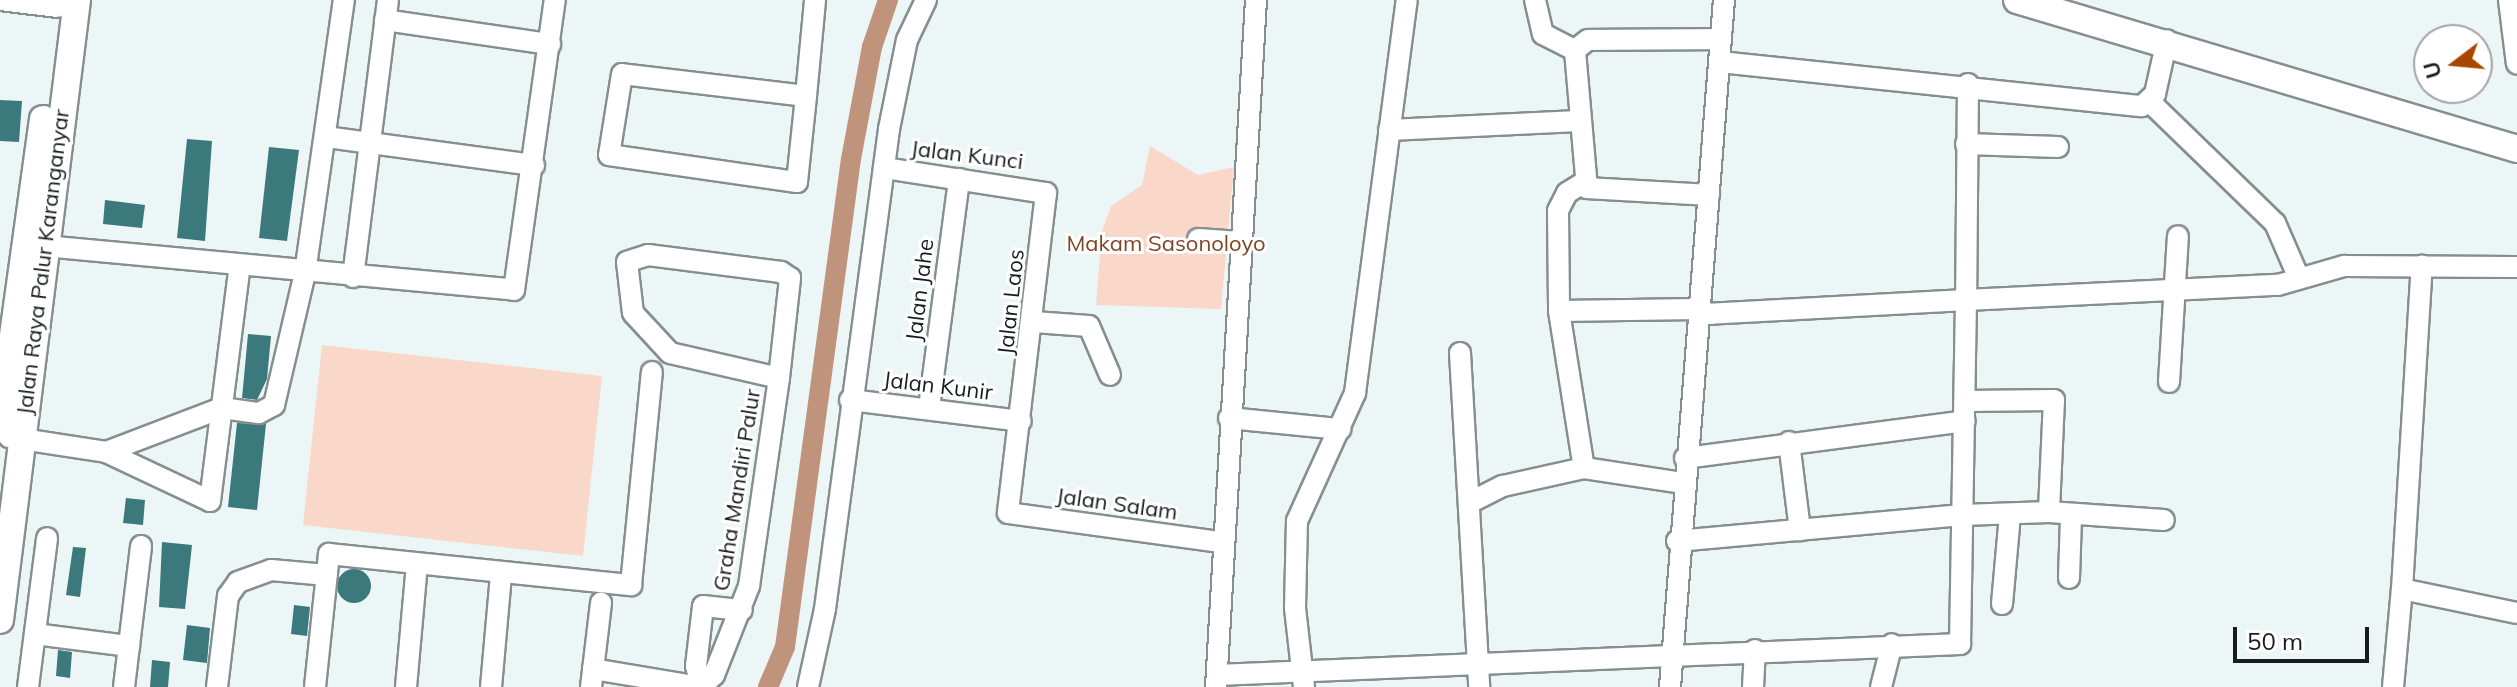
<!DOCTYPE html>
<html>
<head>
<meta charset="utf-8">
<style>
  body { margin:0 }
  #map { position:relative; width:2517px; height:687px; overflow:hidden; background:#ecf6f6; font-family:Mulish,sans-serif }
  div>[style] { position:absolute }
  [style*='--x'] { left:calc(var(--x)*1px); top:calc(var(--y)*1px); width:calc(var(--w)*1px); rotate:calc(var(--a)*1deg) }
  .green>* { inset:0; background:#f9d8c9 }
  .canal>* { height:20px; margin:-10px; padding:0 10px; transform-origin:10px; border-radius:10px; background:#c0937d }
  .building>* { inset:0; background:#3c797c }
  .round { border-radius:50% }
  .roads { filter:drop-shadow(2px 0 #868f8f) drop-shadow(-2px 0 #868f8f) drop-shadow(0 2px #868f8f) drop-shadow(0 -2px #868f8f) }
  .minor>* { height:20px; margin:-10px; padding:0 10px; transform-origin:10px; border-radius:10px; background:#fff }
  .major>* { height:26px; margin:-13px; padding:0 13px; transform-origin:13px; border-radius:13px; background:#fff }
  span { translate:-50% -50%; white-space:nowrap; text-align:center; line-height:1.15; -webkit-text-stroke:6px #fff; paint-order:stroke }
  .street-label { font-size:22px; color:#191c1d }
  .park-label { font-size:22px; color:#804525 }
  .north { position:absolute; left:2413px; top:24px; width:80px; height:80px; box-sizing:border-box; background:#fff; border:2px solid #a3a4a5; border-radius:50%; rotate:254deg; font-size:22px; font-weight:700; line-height:32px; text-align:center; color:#191c1d }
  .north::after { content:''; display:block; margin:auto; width:28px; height:36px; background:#a84800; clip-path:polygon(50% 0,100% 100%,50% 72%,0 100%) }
  .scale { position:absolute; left:2233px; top:627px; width:136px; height:36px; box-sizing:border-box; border:4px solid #191c1d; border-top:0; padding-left:10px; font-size:24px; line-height:28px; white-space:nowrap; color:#191c1d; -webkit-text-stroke:6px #fff; paint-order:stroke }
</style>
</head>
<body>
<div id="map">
  <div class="green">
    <i style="clip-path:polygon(1150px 146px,1198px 175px,1234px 167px,1221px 309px,1096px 305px,1102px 231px,1111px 206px,1142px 185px)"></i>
    <i style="clip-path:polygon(322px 345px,602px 376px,583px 556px,303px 525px)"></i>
  </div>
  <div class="canal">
    <i style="--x:768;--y:687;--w:43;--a:-67"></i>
    <i style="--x:785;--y:647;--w:492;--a:-82.3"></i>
    <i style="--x:851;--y:159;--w:114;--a:-79.4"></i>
    <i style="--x:872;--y:47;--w:50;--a:-71.2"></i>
  </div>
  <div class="building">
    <i style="clip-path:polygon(0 100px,22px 101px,19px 142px,0 141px)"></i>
    <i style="clip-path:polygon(187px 139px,212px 141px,205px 241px,177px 238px)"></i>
    <i style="clip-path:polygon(269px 147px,299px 150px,287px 241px,259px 238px)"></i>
    <i style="clip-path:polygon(105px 200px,145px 205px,142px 228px,103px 224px)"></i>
    <i style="clip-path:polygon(248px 334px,271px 336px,267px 379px,257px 400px,242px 398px)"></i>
    <i style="clip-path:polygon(237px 423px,266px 424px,257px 510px,228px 507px)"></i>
    <i style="clip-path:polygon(126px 498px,145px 500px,143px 525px,123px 523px)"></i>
    <i style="clip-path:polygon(162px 542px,192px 545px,185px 609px,159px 607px)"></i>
    <i style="clip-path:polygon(73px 547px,86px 548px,80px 597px,66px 595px)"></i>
    <i class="round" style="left:337px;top:569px;width:34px;height:34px"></i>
    <i style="clip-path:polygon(294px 605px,310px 607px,307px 636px,291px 634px)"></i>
    <i style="clip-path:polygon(187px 625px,210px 628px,207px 663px,183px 660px)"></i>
    <i style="clip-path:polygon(58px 650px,72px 652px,70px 678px,56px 676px)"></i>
    <i style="clip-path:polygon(152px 660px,170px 662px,168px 687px,150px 687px)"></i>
  </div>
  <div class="roads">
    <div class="minor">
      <i style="--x:0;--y:0;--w:58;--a:6.9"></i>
      <i style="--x:1535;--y:0;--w:35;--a:77"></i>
      <i style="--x:1543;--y:34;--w:36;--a:27"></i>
      <i style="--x:2509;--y:0;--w:64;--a:82.9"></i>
      <i style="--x:385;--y:20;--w:167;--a:8.3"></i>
      <i style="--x:1720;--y:62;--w:424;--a:6"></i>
      <i style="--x:2142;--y:106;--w:18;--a:-43"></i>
      <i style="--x:2155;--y:94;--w:55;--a:-77.5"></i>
      <i style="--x:1968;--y:84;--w:216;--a:90.5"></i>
      <i style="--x:1966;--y:300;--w:312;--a:-2.8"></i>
      <i style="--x:2278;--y:285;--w:69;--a:-16.1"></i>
      <i style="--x:2344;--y:266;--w:173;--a:0.3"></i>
      <i style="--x:806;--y:96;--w:185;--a:-173.2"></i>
      <i style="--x:622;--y:74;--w:82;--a:99.1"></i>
      <i style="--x:609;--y:155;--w:190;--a:8.2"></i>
      <i style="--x:797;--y:182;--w:86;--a:-84"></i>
      <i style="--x:806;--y:96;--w:96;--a:-84.6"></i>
      <i style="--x:2151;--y:103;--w:173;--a:44.1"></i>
      <i style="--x:2275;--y:223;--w:58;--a:66.5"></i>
      <i style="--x:1389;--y:130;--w:190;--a:-2.7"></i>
      <i style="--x:326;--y:137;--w:210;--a:7.7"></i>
      <i style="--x:1966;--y:144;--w:92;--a:1.9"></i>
      <i style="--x:884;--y:168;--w:164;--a:8.8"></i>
      <i style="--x:1046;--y:193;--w:322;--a:96.8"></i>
      <i style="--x:1008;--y:513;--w:214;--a:7.8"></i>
      <i style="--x:1583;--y:183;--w:19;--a:148"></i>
      <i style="--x:1567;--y:193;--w:20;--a:117"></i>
      <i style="--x:1558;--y:211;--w:100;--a:89.4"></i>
      <i style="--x:1559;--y:311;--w:159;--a:81"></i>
      <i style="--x:1709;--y:195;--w:122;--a:-176.7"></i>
      <i style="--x:1587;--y:188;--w:139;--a:-95"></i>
      <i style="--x:1575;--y:50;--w:16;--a:-38"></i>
      <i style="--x:1588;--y:40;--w:133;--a:-0.4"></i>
      <i style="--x:1198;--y:239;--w:42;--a:4.1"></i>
      <i style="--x:33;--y:245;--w:483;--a:5.3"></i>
      <i style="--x:514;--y:290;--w:293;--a:-82"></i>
      <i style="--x:353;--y:277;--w:279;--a:-82.8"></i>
      <i style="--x:1034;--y:322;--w:55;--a:4.2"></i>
      <i style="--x:1089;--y:326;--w:53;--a:66.8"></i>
      <i style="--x:1460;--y:353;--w:335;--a:86.7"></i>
      <i style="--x:2169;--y:382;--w:146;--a:-86.5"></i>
      <i style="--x:850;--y:400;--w:172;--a:7"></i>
      <i style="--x:1966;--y:401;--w:88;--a:-0.7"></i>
      <i style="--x:2054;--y:400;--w:112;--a:92.6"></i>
      <i style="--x:929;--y:408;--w:231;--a:-82.5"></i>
      <i style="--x:1229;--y:418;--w:112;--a:5.7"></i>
      <i style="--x:9;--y:437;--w:98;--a:8.8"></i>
      <i style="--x:106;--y:452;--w:115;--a:25.2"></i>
      <i style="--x:210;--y:501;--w:238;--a:-82.8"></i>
      <i style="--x:1789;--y:442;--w:89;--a:82.9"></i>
      <i style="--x:106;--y:452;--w:124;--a:-20.8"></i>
      <i style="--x:222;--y:408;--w:37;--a:8"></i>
      <i style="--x:259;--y:413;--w:17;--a:-28"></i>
      <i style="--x:274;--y:405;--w:136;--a:-76.8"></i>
      <i style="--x:305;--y:273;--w:276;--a:-81.9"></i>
      <i style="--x:1685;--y:458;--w:282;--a:-7.5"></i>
      <i style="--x:1469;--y:503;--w:38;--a:-27"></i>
      <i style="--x:1503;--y:486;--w:83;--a:-12.5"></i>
      <i style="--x:1584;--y:468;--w:99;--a:8.7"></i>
      <i style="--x:1677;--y:541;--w:286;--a:-5.2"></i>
      <i style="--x:1962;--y:515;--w:87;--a:-2"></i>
      <i style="--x:2049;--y:512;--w:115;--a:4"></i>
      <i style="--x:2069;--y:578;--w:60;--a:-88.1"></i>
      <i style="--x:2402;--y:589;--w:324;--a:-86.5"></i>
      <i style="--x:2002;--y:604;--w:90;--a:-84.9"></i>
      <i style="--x:35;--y:634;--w:95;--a:7.3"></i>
      <i style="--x:593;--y:669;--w:109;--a:9.5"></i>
      <i style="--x:1217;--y:675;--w:744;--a:-2.39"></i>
      <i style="--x:1960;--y:644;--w:344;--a:-89"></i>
      <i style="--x:1966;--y:300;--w:256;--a:176.9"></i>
      <i style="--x:1710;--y:314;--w:14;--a:-159"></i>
      <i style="--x:1697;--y:309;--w:138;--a:179.2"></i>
      <i style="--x:28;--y:687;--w:150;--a:-82.7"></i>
      <i style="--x:124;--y:687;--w:142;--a:-83.1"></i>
      <i style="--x:217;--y:687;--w:92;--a:-83.1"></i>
      <i style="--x:228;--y:596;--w:17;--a:-54"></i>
      <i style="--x:238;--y:582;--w:35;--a:-20"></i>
      <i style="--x:271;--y:570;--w:56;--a:5.1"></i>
      <i style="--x:315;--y:687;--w:134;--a:-84"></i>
      <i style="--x:329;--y:554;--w:304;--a:5.9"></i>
      <i style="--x:631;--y:585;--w:214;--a:-84.4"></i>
      <i style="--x:406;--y:687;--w:123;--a:-84.9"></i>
      <i style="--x:491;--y:687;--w:112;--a:-84.9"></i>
      <i style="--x:591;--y:687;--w:85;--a:-83.2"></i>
      <i style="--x:701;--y:687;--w:18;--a:-43"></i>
      <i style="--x:714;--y:675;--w:96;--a:-68.5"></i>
      <i style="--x:749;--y:586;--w:210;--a:-81.8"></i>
      <i style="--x:779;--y:378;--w:101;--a:-83.7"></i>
      <i style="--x:790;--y:278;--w:11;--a:-146"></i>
      <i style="--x:781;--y:272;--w:134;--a:-172.7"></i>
      <i style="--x:648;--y:255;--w:22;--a:162"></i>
      <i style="--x:627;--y:262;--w:51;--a:83.3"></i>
      <i style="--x:633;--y:313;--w:54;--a:47.2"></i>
      <i style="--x:670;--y:353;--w:112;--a:12.9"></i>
      <i style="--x:701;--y:687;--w:22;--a:-103"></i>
      <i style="--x:696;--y:666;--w:60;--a:-83.3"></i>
      <i style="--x:703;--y:606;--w:39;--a:6"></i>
      <i style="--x:808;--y:687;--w:80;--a:-77.7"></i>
      <i style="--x:825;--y:609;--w:484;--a:-82.4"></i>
      <i style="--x:889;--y:129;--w:91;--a:-78.6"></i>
      <i style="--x:907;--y:40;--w:44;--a:-64.6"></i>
      <i style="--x:1216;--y:687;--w:688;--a:-86.67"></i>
      <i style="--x:1304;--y:687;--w:80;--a:-96.5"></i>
      <i style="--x:1295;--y:608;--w:87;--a:-88.7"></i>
      <i style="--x:1297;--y:521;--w:141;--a:-65.6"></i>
      <i style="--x:1355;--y:393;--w:396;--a:-82.5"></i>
      <i style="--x:1670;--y:687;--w:689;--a:-85.51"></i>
      <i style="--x:1753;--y:687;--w:37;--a:-87"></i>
      <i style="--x:1881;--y:687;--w:44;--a:-75.7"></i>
      <i style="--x:2393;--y:687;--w:98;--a:-84.8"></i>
      <i style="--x:2402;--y:589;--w:117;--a:11.8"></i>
    </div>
    <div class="major">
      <i style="--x:2017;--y:0;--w:522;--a:16.59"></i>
      <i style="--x:0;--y:429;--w:313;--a:-82.1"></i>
      <i style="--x:0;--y:620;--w:625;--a:-82.92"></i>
    </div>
  </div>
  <div class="street-label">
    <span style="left:967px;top:155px;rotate:7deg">Jalan Kunci</span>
    <span style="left:43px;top:262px;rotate:-83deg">Jalan Raya Palur Karanganyar</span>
    <span style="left:920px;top:290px;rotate:-83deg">Jalan Jahe</span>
    <span style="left:1011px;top:302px;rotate:-84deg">Jalan Laos</span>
    <span style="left:938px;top:386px;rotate:7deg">Jalan Kunir</span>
    <span style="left:737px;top:490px;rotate:-81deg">Graha Mandiri Palur</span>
    <span style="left:1117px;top:504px;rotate:8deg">Jalan Salam</span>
  </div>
  <div class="park-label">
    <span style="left:1166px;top:244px">Makam Sasonoloyo</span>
  </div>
  <div class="north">U</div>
  <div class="scale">50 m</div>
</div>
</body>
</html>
